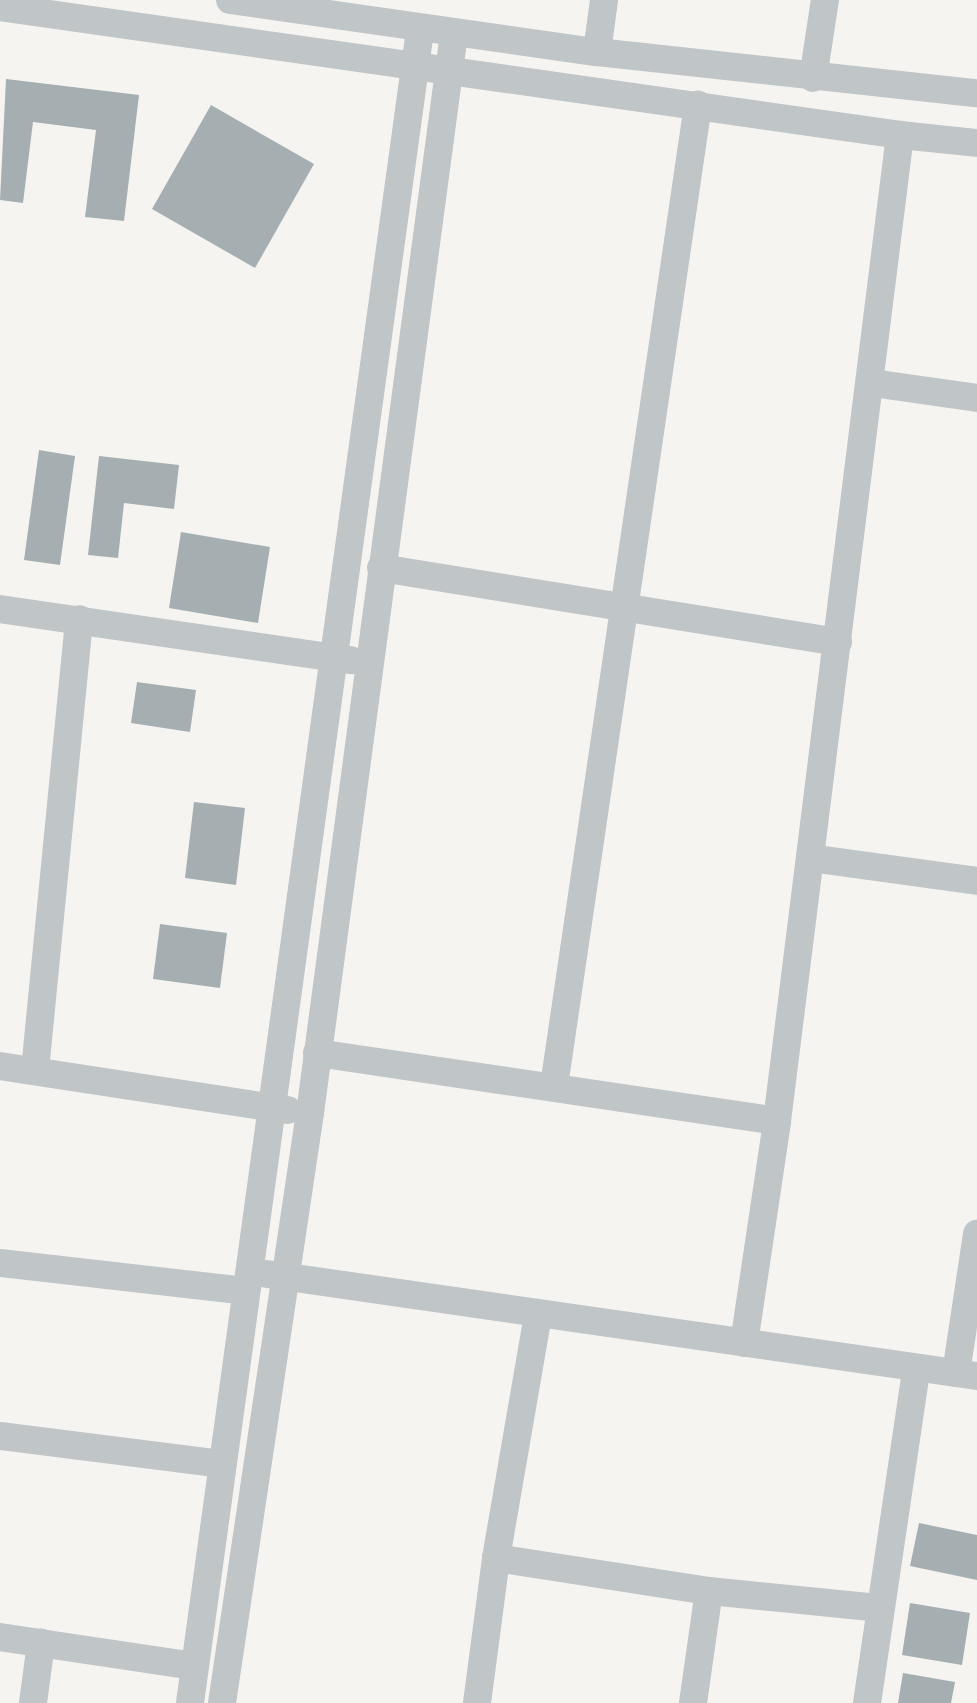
<!DOCTYPE html>
<html>
<head>
<meta charset="utf-8">
<style>
  body { margin:0 }
  #map { position:relative; width:977px; height:1703px; overflow:hidden; background:#f5f4f1; font-family:"Alegreya Sans",sans-serif }
  div>[style] { position:absolute }
  [style*='--x'] { left:calc(var(--x)*1px); top:calc(var(--y)*1px); width:calc(var(--w)*1px); rotate:calc(var(--a)*1deg) }
  .building>* { inset:0; background:#a5afb2 }
  .minor>* { height:28px; margin:-14px; padding:0 14px; transform-origin:14px; border-radius:14px; background:#c0c5c7 }
  span { translate:-50% -50%; white-space:nowrap; text-align:center; line-height:1.15; -webkit-text-stroke:6px #fff; paint-order:stroke }
</style>
</head>
<body>
<div id="map">
  <div class="building">
    <i style="clip-path:polygon(6px 79px,139px 95px,124px 221px,85px 217px,96px 130px,33px 122px,23px 203px,0 200px)"></i>
    <i style="clip-path:polygon(211px 105px,314px 164px,255px 268px,152px 209px)"></i>
    <i style="clip-path:polygon(39px 450px,75px 456px,60px 565px,24px 560px)"></i>
    <i style="clip-path:polygon(99px 456px,179px 465px,174px 509px,124px 503px,118px 558px,88px 555px)"></i>
    <i style="clip-path:polygon(181px 532px,270px 547px,258px 623px,169px 608px)"></i>
    <i style="clip-path:polygon(137px 682px,196px 690px,190px 732px,131px 723px)"></i>
    <i style="clip-path:polygon(194px 802px,245px 808px,236px 885px,185px 878px)"></i>
    <i style="clip-path:polygon(160px 924px,227px 933px,220px 988px,153px 979px)"></i>
    <i style="clip-path:polygon(919px 1523px,977px 1535px,977px 1580px,910px 1566px)"></i>
    <i style="clip-path:polygon(910px 1603px,970px 1613px,962px 1665px,902px 1655px)"></i>
    <i style="clip-path:polygon(903px 1673px,955px 1682px,951px 1703px,898px 1703px)"></i>
  </div>
  <div class="minor">
    <i style="--x:230;--y:0;--w:371;--a:8.1"></i>
    <i style="--x:597;--y:52;--w:382;--a:6.2"></i>
    <i style="--x:0;--y:7;--w:909;--a:8.09"></i>
    <i style="--x:900;--y:135;--w:77;--a:5.9"></i>
    <i style="--x:597;--y:52;--w:52;--a:-82.3"></i>
    <i style="--x:813;--y:78;--w:79;--a:-81.3"></i>
    <i style="--x:872;--y:383;--w:106;--a:8.1"></i>
    <i style="--x:381;--y:568;--w:463;--a:9.2"></i>
    <i style="--x:0;--y:609;--w:355;--a:8.3"></i>
    <i style="--x:810;--y:858;--w:169;--a:7.8"></i>
    <i style="--x:317;--y:1053;--w:465;--a:8.4"></i>
    <i style="--x:0;--y:1066;--w:291;--a:8.7"></i>
    <i style="--x:35;--y:1070;--w:453;--a:-84.4"></i>
    <i style="--x:554;--y:1086;--w:992;--a:-81.65"></i>
    <i style="--x:0;--y:1263;--w:247;--a:6.5"></i>
    <i style="--x:267;--y:1274;--w:717;--a:8.18"></i>
    <i style="--x:744;--y:1343;--w:224;--a:-81.5"></i>
    <i style="--x:777;--y:1121;--w:994;--a:-82.89"></i>
    <i style="--x:956;--y:1373;--w:141;--a:-81.4"></i>
    <i style="--x:0;--y:1436;--w:223;--a:7.2"></i>
    <i style="--x:496;--y:1558;--w:216;--a:8.8"></i>
    <i style="--x:709;--y:1591;--w:170;--a:5.7"></i>
    <i style="--x:0;--y:1637;--w:197;--a:8.5"></i>
    <i style="--x:33;--y:1703;--w:61;--a:-82.4"></i>
    <i style="--x:190;--y:1703;--w:1689;--a:-82.17"></i>
    <i style="--x:222;--y:1703;--w:597;--a:-81.52"></i>
    <i style="--x:310;--y:1113;--w:1089;--a:-82.4"></i>
    <i style="--x:477;--y:1703;--w:146;--a:-82.5"></i>
    <i style="--x:496;--y:1558;--w:248;--a:-80.2"></i>
    <i style="--x:693;--y:1703;--w:113;--a:-81.9"></i>
    <i style="--x:867;--y:1703;--w:337;--a:-81.6"></i>
  </div>
</div>
</body>
</html>
